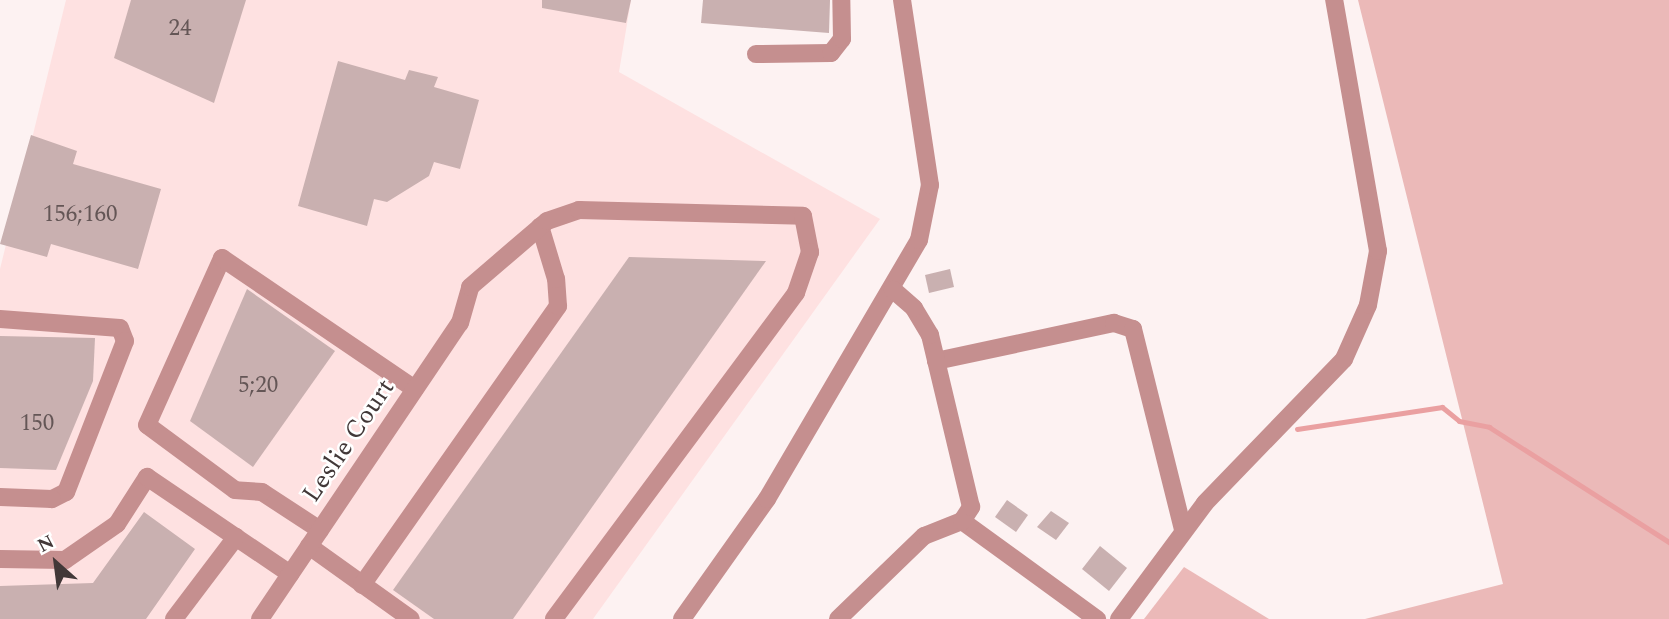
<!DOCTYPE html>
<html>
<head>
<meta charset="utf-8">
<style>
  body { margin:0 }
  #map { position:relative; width:1669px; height:619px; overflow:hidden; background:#fdf2f2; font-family:Spectral,serif }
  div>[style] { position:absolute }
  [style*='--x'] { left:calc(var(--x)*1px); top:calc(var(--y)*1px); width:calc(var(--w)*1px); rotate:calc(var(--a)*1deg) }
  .built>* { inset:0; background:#fee1e1 }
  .green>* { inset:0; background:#ebb9b8 }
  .stream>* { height:5px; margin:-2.5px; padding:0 2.5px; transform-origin:2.5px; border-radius:2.5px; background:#eaa0a1 }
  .building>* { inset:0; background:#c9b0b0 }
  .minor>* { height:18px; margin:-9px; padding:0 9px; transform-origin:9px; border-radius:9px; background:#c58f8f }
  span { translate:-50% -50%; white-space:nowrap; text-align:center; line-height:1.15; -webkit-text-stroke:5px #fff; paint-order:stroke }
  .number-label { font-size:23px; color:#645656 }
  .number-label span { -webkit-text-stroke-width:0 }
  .street-label { font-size:26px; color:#423838 }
  .north { position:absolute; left:21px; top:528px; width:70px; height:70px; -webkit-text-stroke:5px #fff; paint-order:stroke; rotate:332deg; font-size:19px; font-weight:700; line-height:28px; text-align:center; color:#423838 }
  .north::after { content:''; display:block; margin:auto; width:24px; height:32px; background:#423838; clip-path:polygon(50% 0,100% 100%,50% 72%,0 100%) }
</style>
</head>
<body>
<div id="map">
  <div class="built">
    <i style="clip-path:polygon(66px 0,631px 0,619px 72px,880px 219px,593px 619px,0 619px,0 269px)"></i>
  </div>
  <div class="green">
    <i style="clip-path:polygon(1358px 0,1669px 0,1669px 619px,1365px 619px,1503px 584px)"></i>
    <i style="clip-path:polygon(1184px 567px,1269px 619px,1144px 619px)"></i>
  </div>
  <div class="stream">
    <i style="--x:1297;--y:429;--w:147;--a:-8.6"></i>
    <i style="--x:1442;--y:407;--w:22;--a:39"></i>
    <i style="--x:1459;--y:421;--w:31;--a:11"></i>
    <i style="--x:1489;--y:427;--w:214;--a:32.6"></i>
  </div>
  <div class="building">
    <i style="clip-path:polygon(131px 0,246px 0,214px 103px,114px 58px)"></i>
    <i style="clip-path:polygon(542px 0,631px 0,626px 23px,542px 8px)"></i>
    <i style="clip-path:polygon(703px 0,830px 0,829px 33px,701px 23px)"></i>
    <i style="clip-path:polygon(338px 61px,405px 80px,409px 70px,438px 77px,434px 87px,479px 100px,460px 169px,434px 162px,429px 176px,387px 202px,374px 199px,367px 226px,298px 206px)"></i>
    <i style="clip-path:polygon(31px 135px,77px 151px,73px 164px,161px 189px,138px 269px,51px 244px,47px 257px,0 244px)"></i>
    <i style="clip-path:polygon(629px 257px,766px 261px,513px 619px,434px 619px,393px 590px)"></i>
    <i style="clip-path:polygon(950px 269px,954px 287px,929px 293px,925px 275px)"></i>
    <i style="clip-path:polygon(247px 289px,335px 351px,253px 467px,190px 421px)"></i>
    <i style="clip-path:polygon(0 336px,95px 338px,93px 381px,56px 470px,0 468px)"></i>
    <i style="clip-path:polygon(1007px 500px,1028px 515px,1016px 532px,995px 517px)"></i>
    <i style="clip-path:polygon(1051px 511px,1069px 523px,1056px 540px,1037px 527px)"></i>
    <i style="clip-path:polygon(144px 512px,195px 549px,146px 619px,0 619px,0 586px,93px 583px)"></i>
    <i style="clip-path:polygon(1100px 546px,1127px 568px,1109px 591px,1082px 569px)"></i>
  </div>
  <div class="minor">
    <i style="--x:756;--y:54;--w:75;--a:-0.8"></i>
    <i style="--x:831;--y:53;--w:18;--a:-52"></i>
    <i style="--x:842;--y:39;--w:39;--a:-91"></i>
    <i style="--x:0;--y:319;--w:120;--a:4.3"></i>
    <i style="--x:120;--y:328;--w:14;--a:69"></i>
    <i style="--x:125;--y:341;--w:162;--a:111.3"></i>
    <i style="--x:66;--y:492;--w:16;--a:153"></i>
    <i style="--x:52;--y:499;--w:52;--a:-177.8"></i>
    <i style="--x:936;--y:361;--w:182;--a:-12.1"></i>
    <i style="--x:1114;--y:323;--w:20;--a:18"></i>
    <i style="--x:1133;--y:329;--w:207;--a:76"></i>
    <i style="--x:962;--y:521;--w:167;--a:36"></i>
    <i style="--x:320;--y:530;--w:69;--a:-146.8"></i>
    <i style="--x:262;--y:492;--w:27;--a:-176"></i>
    <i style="--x:235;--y:490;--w:109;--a:-143.5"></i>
    <i style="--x:147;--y:425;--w:183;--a:-65.8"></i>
    <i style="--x:222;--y:258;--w:233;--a:34.2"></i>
    <i style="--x:309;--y:546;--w:125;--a:35.6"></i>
    <i style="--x:0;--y:559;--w:65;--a:0.9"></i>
    <i style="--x:65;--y:560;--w:63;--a:-34.7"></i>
    <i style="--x:117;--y:524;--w:56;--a:-57.4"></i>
    <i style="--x:147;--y:477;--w:173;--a:34.1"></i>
    <i style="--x:362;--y:585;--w:341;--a:-54.9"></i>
    <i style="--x:558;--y:306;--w:27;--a:-94"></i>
    <i style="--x:556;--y:279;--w:55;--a:-106.8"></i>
    <i style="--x:174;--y:619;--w:103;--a:-52.9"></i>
    <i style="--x:260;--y:619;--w:357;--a:-56"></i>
    <i style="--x:460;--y:323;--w:37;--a:-74"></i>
    <i style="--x:470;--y:287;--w:101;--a:-40.6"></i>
    <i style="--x:547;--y:221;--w:34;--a:-19"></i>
    <i style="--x:579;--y:210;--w:224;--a:1.5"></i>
    <i style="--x:803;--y:216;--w:37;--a:79"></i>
    <i style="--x:810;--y:252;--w:43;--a:108.9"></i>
    <i style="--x:796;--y:293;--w:406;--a:126.6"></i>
    <i style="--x:682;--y:619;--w:147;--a:-54.7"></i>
    <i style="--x:767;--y:499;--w:300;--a:-59.6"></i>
    <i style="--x:919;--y:240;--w:56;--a:-78.7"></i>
    <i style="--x:930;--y:185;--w:187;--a:-98.6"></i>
    <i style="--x:838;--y:619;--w:120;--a:-44"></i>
    <i style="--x:924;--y:536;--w:41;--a:-21.5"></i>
    <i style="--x:962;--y:521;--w:17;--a:-57"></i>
    <i style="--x:971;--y:507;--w:177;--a:-103.4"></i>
    <i style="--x:930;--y:335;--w:31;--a:-121"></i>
    <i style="--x:914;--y:308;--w:28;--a:-139"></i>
    <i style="--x:1119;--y:619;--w:144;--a:-53.4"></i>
    <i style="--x:1205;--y:503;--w:200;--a:-46"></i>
    <i style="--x:1344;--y:359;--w:59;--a:-66"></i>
    <i style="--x:1368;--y:305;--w:55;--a:-79.5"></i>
    <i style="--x:1378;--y:251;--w:255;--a:-99.9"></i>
  </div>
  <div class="number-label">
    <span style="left:180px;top:29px">24</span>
    <span style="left:80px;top:215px">156;160</span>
    <span style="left:258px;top:386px">5;20</span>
    <span style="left:37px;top:424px">150</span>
  </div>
  <div class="street-label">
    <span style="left:349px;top:441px;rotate:-56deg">Leslie Court</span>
  </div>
  <div class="north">N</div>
</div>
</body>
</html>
